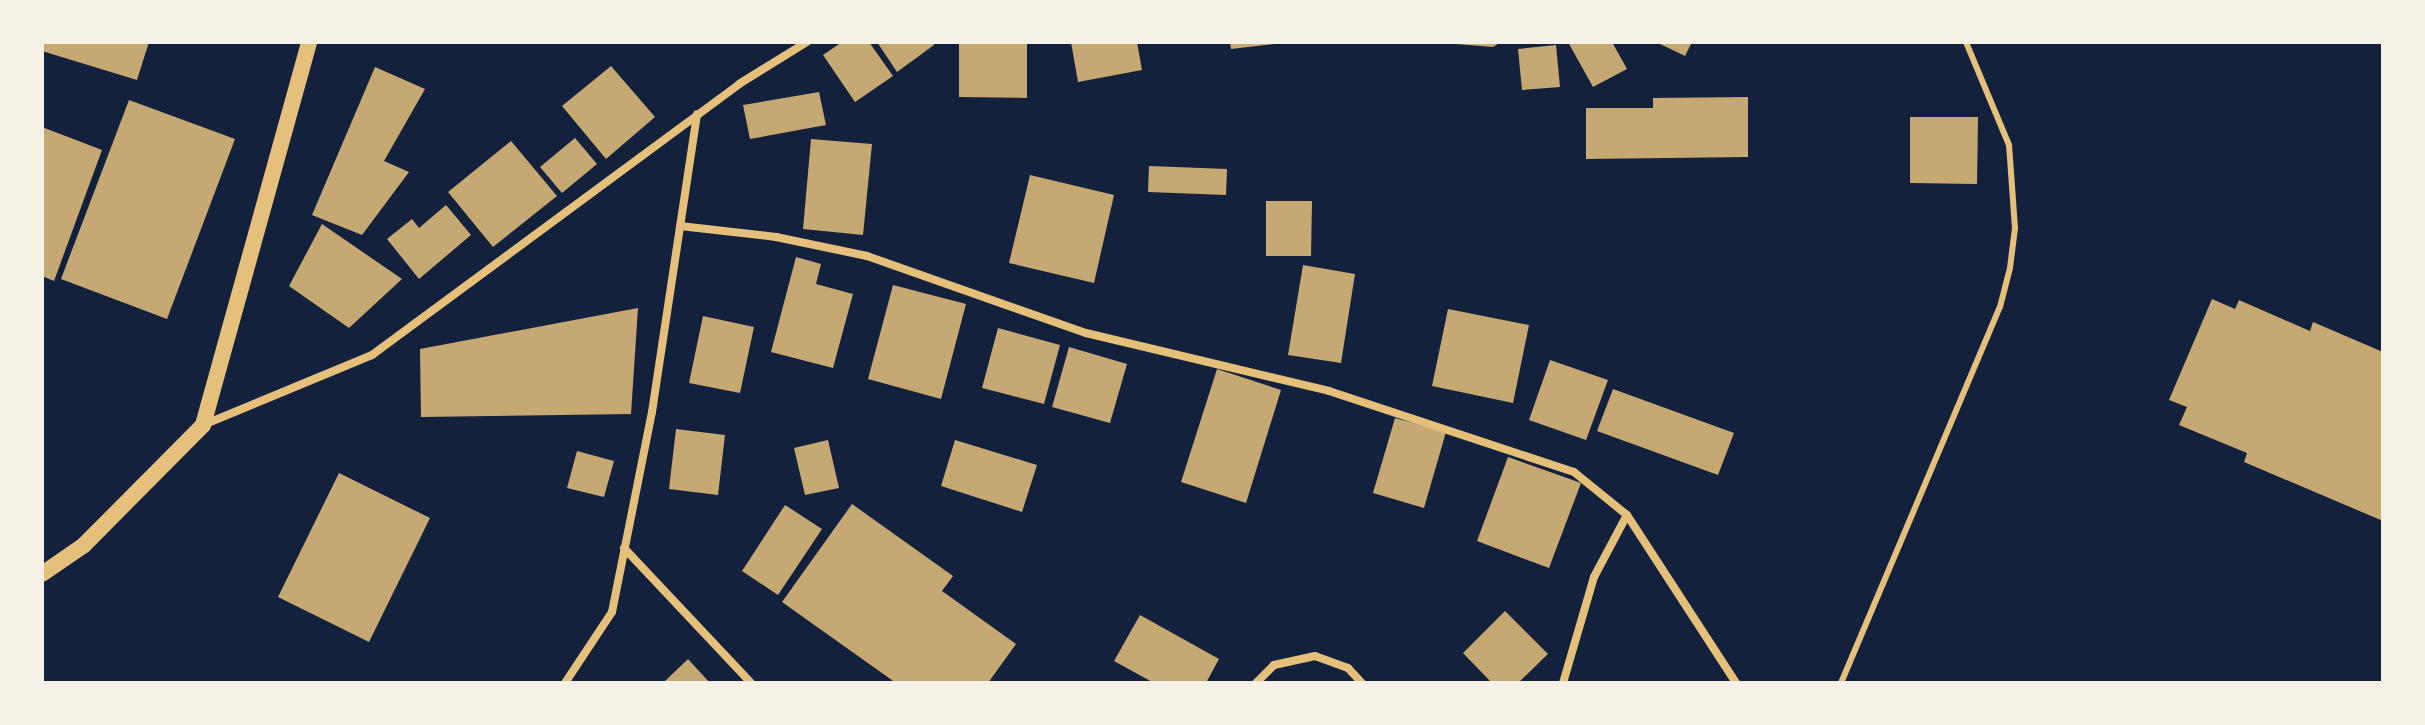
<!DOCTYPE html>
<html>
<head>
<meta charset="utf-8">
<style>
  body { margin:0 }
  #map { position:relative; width:2425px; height:725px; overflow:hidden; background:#14213d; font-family:Quicksand,sans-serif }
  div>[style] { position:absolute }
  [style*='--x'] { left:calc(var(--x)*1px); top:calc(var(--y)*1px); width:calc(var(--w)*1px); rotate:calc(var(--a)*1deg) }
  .building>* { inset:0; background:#c6a872 }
  .service>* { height:6px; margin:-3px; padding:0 3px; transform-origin:3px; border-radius:3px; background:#e5c07b }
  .minor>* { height:8px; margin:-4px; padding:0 4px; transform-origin:4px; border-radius:4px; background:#e5c07b }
  .secondary>* { height:16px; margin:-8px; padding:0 8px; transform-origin:8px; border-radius:8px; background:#e5c07b }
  span { translate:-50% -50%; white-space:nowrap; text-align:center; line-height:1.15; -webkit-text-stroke:6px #f6f1e7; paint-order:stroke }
  .frame { position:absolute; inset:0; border:44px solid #f6f1e7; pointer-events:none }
</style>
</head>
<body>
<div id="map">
  <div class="building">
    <i style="clip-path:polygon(42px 42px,149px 42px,137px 80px,42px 51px)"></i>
    <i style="clip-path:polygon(842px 42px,869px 42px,893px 76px,855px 102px,823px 55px)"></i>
    <i style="clip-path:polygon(877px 42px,933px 42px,934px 45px,897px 72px)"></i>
    <i style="clip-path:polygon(959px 42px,1027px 42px,1027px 98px,959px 97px)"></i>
    <i style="clip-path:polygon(1071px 42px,1137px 42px,1142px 70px,1078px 82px)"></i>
    <i style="clip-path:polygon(1230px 42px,1273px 42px,1274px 44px,1231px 49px)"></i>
    <i style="clip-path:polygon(1431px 42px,1501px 42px,1493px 47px)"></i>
    <i style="clip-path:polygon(1568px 42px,1612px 42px,1627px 69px,1593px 87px)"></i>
    <i style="clip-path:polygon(1656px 42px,1692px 42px,1685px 56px)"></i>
    <i style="clip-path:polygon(1556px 45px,1560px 87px,1522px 90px,1518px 49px)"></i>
    <i style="clip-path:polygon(611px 66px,655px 117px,606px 159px,562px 106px)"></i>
    <i style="clip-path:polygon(375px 67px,425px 89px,384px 161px,409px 172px,362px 235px,312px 215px)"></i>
    <i style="clip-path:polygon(819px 92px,826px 125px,750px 139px,743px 105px)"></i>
    <i style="clip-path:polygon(1748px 97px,1748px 157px,1586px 159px,1586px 108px,1653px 108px,1653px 98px)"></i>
    <i style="clip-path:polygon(129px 100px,235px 139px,167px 319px,61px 279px)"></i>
    <i style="clip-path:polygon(1910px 117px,1978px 117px,1977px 184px,1910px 183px)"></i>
    <i style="clip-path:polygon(42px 127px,102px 150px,54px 281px,42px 276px)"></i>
    <i style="clip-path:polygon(575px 138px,597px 164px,562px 193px,540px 167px)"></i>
    <i style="clip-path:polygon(811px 139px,872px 144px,863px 235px,803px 229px)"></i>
    <i style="clip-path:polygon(511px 141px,557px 196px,493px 247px,448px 192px)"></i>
    <i style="clip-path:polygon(1149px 166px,1227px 169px,1226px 195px,1148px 192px)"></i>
    <i style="clip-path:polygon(1030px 175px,1114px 195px,1094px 283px,1009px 263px)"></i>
    <i style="clip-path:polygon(1266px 201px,1312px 201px,1311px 256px,1266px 256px)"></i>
    <i style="clip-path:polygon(446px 205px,471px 235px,419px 279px,387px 239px,412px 219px,419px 228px)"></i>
    <i style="clip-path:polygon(322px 224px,402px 279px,349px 328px,289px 286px)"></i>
    <i style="clip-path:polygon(796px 257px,821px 264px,816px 284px,853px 294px,833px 368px,771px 352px)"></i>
    <i style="clip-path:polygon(1303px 265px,1355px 274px,1341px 363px,1288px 355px)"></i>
    <i style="clip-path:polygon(893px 285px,966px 304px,941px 399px,868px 379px)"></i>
    <i style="clip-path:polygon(2212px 299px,2235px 309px,2239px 300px,2310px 331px,2313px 322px,2383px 352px,2383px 521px,2244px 462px,2247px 453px,2179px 425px,2187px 407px,2169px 400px)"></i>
    <i style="clip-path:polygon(638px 308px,631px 414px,421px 417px,420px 349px)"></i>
    <i style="clip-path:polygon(1448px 309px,1529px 325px,1513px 403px,1432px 386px)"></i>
    <i style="clip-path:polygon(703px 316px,754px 327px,740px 393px,689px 383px)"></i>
    <i style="clip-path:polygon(998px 328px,1060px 345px,1044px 404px,982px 388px)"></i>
    <i style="clip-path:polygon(1069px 347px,1127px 364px,1110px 423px,1052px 407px)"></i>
    <i style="clip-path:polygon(1550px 360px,1608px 380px,1586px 440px,1529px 420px)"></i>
    <i style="clip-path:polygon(1217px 369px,1281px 390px,1246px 503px,1181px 482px)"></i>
    <i style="clip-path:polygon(1613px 389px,1734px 433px,1718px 475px,1597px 431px)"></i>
    <i style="clip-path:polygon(1395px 418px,1446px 432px,1424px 508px,1373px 493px)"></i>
    <i style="clip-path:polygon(676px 429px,725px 435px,718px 495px,669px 489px)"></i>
    <i style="clip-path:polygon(828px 440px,839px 488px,805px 495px,794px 448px)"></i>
    <i style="clip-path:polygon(955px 440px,1037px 465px,1022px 512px,941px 486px)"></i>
    <i style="clip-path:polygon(577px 451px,614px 461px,604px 497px,567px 488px)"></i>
    <i style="clip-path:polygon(1508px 457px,1581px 483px,1549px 568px,1477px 541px)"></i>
    <i style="clip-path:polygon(339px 473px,430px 518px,369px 642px,278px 597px)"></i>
    <i style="clip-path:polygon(852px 504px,953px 576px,942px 591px,1016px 644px,988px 683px,896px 683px,782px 602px)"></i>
    <i style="clip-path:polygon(785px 505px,822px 529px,778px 595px,742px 571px)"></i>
    <i style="clip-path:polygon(1505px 611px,1548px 654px,1518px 683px,1492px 683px,1463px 653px)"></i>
    <i style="clip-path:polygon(1140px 615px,1219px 659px,1206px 683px,1154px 683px,1114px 661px)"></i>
    <i style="clip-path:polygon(688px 659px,710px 683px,663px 683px)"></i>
  </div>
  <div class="service">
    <i style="--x:1841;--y:683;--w:408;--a:-67.1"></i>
    <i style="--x:2000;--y:307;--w:40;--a:-75.6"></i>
    <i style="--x:2010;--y:268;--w:40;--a:-82.9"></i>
    <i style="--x:2015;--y:228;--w:83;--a:-94.1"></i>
    <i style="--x:2009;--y:145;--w:112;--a:-112.7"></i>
  </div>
  <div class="minor">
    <i style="--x:680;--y:226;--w:97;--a:6.5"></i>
    <i style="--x:776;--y:237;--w:93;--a:11.8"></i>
    <i style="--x:867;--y:256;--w:232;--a:19.4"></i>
    <i style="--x:1086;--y:333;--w:250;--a:13.4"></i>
    <i style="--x:1329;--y:391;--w:258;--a:18.3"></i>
    <i style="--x:1574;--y:472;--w:68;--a:39.1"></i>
    <i style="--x:1627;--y:515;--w:200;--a:57"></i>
    <i style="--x:203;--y:425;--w:183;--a:-22.5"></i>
    <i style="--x:372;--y:355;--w:456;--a:-36.4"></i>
    <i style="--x:739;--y:84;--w:80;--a:-31.7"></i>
    <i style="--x:624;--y:548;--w:185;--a:46.7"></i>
    <i style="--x:565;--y:683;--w:85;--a:-56.5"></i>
    <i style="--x:612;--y:612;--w:204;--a:-78.7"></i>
    <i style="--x:652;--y:412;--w:301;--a:-81.4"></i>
    <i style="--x:1256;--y:683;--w:25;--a:-45"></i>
    <i style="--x:1274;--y:665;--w:42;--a:-12.4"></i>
    <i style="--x:1315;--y:656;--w:35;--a:20"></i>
    <i style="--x:1348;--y:668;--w:21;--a:47"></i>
    <i style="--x:1563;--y:683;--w:110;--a:-73.7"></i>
    <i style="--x:1594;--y:577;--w:70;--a:-62"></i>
  </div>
  <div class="secondary">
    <i style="--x:42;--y:574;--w:51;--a:-34.6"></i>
    <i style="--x:84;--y:545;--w:169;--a:-45.2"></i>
    <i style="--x:203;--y:425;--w:397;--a:-74.5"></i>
  </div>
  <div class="frame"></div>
</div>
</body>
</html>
